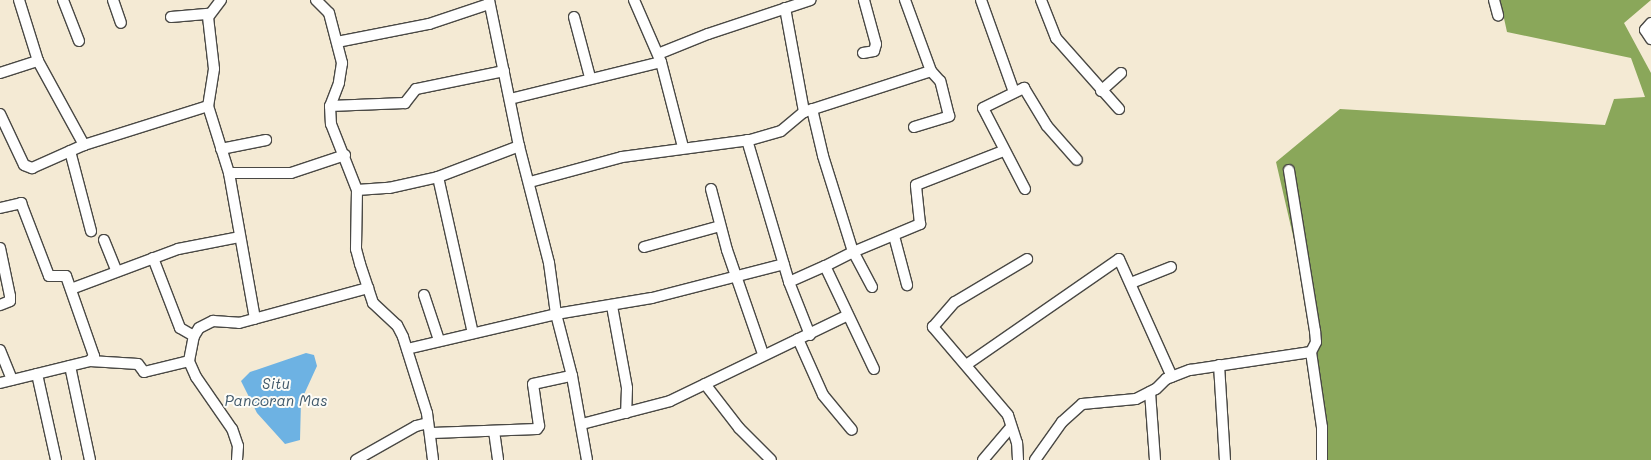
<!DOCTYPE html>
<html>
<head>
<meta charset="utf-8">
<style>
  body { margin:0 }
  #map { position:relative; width:1651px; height:460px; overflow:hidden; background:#f4ead4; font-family:Mali,sans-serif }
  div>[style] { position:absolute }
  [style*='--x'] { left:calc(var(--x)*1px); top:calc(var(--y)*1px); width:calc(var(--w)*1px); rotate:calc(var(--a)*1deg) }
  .forest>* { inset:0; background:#8aa75a }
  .water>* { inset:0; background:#6db2e3 }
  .roads { filter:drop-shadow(1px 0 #494844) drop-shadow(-1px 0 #494844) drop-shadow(0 1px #494844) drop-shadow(0 -1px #494844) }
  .minor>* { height:10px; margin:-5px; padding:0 5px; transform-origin:5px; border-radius:5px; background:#fff }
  span { translate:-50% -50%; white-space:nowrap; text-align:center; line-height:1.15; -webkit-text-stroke:4px #fdfcf7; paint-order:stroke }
  .water-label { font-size:15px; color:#425a6b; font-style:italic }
</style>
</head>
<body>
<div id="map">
  <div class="forest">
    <i style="clip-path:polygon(1500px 0,1651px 0,1624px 23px,1651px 73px,1651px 460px,1322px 460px,1309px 305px,1276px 162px,1340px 109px,1605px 125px,1614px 99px,1645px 97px,1631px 58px,1507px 32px)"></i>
  </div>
  <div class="water">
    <i style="clip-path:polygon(306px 353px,314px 355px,317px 366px,301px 401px,300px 440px,285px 444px,257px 413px,241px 381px,250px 372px)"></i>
  </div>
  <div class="roads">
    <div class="minor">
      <i style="--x:19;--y:0;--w:64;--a:72.7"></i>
      <i style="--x:38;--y:61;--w:96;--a:61.3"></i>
      <i style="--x:63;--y:0;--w:44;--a:68.7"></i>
      <i style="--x:113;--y:0;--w:24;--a:71"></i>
      <i style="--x:221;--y:0;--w:21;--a:127"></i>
      <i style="--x:208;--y:17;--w:52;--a:83.4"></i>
      <i style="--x:214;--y:69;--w:37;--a:99"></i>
      <i style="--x:208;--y:106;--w:70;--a:72.6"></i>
      <i style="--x:229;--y:173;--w:148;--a:79.9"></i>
      <i style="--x:316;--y:0;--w:18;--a:45"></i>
      <i style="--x:329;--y:13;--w:52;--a:75.4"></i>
      <i style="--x:342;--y:63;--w:20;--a:99"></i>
      <i style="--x:339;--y:83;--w:25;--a:111"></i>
      <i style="--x:489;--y:0;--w:149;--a:78.4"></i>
      <i style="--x:519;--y:146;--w:121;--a:75.6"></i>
      <i style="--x:549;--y:263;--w:51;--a:82.2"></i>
      <i style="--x:556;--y:314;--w:64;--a:75.5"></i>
      <i style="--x:572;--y:376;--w:85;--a:79.9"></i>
      <i style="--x:634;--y:0;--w:68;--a:66.5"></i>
      <i style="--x:661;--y:62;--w:88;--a:75.5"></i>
      <i style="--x:981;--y:0;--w:98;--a:70.3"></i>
      <i style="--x:1041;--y:0;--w:41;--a:68.5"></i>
      <i style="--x:1056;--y:38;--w:95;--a:48.4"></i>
      <i style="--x:1494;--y:0;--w:16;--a:75"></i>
      <i style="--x:785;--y:8;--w:106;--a:79.6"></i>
      <i style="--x:171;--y:17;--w:38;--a:-5"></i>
      <i style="--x:574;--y:17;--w:62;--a:75.1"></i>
      <i style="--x:1651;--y:23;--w:9;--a:131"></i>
      <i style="--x:1645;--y:30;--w:11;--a:56"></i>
      <i style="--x:337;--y:42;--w:94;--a:-11.1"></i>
      <i style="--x:429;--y:24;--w:63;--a:-18.4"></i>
      <i style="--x:863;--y:53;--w:11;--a:-10"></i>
      <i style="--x:874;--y:51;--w:7;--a:-74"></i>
      <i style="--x:876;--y:44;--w:46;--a:-105.3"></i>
      <i style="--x:658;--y:54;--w:54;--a:-21.8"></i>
      <i style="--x:708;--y:34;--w:108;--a:-18.4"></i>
      <i style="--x:504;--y:71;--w:90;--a:168.4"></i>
      <i style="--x:416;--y:89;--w:18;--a:128"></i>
      <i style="--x:405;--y:103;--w:75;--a:177.7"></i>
      <i style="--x:330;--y:106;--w:18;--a:87"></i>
      <i style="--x:331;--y:124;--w:71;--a:68.5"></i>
      <i style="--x:357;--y:190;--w:32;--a:-4"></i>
      <i style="--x:389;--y:188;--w:50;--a:-12.7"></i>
      <i style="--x:438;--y:177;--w:87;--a:-20.9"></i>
      <i style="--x:0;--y:73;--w:40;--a:-18"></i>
      <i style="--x:1101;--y:91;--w:27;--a:-42"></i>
      <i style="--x:510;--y:99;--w:155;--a:-13.8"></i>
      <i style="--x:812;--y:109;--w:48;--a:76.8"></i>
      <i style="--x:823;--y:156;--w:101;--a:72.6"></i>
      <i style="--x:853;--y:252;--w:73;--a:-22.7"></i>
      <i style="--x:920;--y:224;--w:39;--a:-96"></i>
      <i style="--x:916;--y:185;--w:93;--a:-21.3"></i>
      <i style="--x:0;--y:114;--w:56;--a:64.8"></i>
      <i style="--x:24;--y:165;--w:9;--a:21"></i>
      <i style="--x:32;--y:168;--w:57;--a:-23.9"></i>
      <i style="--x:84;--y:145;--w:130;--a:-17.5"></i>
      <i style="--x:914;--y:127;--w:37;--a:-17"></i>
      <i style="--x:949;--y:116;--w:36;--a:-104"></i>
      <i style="--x:940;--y:81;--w:13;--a:-132"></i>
      <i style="--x:747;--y:140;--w:148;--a:73.5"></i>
      <i style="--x:789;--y:282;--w:57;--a:68.4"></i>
      <i style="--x:221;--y:149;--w:46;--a:-11.3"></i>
      <i style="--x:70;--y:151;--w:83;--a:75.3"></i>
      <i style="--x:229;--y:173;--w:62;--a:0"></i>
      <i style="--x:291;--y:173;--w:57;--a:-18.4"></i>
      <i style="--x:438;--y:177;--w:160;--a:77.4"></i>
      <i style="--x:530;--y:182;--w:95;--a:-15.2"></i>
      <i style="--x:622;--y:157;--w:129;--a:-7.6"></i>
      <i style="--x:750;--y:140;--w:32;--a:-16"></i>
      <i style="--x:781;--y:131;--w:30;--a:-40"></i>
      <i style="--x:804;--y:112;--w:133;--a:-17.9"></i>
      <i style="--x:931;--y:71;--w:76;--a:-110.1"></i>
      <i style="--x:711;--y:189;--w:63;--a:75.3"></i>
      <i style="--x:727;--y:250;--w:110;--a:70.9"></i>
      <i style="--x:1025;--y:189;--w:91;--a:-117.4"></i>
      <i style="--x:983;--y:108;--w:46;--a:-26"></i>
      <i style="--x:1024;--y:88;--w:44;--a:58.8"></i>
      <i style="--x:1047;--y:126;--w:45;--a:48.6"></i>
      <i style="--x:357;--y:190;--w:59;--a:91"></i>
      <i style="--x:356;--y:249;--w:16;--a:75"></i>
      <i style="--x:360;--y:264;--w:41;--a:71.6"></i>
      <i style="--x:373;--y:303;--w:33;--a:43"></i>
      <i style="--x:397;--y:325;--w:13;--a:63"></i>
      <i style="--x:403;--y:337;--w:80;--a:72.5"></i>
      <i style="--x:427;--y:413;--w:47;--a:82.7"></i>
      <i style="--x:0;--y:208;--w:22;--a:-13"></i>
      <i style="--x:21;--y:203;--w:78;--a:69"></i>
      <i style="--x:49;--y:276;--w:17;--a:0"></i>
      <i style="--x:66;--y:276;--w:85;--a:70.7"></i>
      <i style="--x:94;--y:356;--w:6;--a:129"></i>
      <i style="--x:894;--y:236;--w:51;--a:75.1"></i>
      <i style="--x:104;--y:240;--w:32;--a:68"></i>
      <i style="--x:644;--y:247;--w:79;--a:-15.4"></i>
      <i style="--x:0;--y:248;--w:49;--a:78.2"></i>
      <i style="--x:10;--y:296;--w:5;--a:90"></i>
      <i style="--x:10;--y:301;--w:11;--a:158"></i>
      <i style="--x:153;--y:258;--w:75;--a:68.9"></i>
      <i style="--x:180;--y:328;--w:16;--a:30"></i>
      <i style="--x:789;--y:282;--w:39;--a:-24"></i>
      <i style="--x:1131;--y:283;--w:43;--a:-21.8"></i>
      <i style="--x:872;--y:287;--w:40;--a:-118"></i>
      <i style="--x:853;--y:252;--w:31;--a:153"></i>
      <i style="--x:825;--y:266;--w:114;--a:64.6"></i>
      <i style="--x:71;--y:289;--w:114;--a:-20.5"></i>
      <i style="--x:178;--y:249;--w:62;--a:-11.1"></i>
      <i style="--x:424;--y:295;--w:47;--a:71.6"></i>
      <i style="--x:612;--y:306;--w:83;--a:79.6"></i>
      <i style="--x:627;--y:388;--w:25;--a:92"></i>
      <i style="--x:798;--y:339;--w:61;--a:65.9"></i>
      <i style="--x:823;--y:395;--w:45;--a:50.4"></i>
      <i style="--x:407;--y:349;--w:153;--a:-13.2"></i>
      <i style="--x:556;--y:314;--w:97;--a:-9.5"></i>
      <i style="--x:652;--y:298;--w:136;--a:-14.4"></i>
      <i style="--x:0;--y:350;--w:32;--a:68"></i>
      <i style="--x:1311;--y:352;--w:76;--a:81.7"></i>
      <i style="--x:1322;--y:427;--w:33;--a:90"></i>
      <i style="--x:966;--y:365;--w:186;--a:-34.7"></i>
      <i style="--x:1119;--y:259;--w:129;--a:65.8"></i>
      <i style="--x:1219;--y:365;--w:95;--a:86.4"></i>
      <i style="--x:70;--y:366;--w:96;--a:78"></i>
      <i style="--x:37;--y:374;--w:88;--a:77.5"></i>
      <i style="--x:0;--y:383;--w:93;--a:-13.7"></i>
      <i style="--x:90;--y:361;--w:48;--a:3.6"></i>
      <i style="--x:138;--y:364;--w:10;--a:53"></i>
      <i style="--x:144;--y:372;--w:46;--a:-13.7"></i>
      <i style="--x:705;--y:384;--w:56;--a:52.3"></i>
      <i style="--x:739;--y:428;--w:45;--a:45"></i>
      <i style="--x:1150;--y:392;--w:68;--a:85.8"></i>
      <i style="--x:582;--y:424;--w:91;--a:-14.6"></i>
      <i style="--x:670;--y:401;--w:195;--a:-25.8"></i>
      <i style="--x:494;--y:431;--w:29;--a:82"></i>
      <i style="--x:432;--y:433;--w:105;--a:-2.2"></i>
      <i style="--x:537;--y:429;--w:4;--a:-56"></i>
      <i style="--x:539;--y:426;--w:42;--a:-98.1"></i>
      <i style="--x:533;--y:384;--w:40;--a:-12"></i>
      <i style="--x:237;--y:460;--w:14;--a:-86"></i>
      <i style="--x:238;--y:446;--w:18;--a:-109"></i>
      <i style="--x:232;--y:429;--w:63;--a:-124.7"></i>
      <i style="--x:196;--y:377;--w:17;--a:-114"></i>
      <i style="--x:189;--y:361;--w:25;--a:-79"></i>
      <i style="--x:194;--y:336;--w:9;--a:-58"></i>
      <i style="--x:199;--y:328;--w:16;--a:-27"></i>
      <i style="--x:213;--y:321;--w:26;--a:4"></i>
      <i style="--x:239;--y:323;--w:134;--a:-15.2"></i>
      <i style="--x:356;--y:460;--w:69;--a:-29.5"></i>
      <i style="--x:416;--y:426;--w:12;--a:-14"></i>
      <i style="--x:983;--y:460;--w:43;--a:-49.7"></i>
      <i style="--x:1018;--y:460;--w:17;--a:-93"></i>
      <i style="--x:1017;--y:443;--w:29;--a:-108"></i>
      <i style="--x:1008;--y:415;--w:116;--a:-130.4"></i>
      <i style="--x:933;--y:327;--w:33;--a:-49"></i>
      <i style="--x:955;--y:302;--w:84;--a:-30.8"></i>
      <i style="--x:1035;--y:460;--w:47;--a:-54.6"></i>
      <i style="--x:1062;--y:422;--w:27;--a:-42"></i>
      <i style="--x:1082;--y:404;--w:54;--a:-5.3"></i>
      <i style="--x:1136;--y:399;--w:22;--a:-27"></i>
      <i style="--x:1156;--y:389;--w:14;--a:-45"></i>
      <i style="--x:1166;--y:379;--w:26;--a:-21"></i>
      <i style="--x:1190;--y:370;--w:122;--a:-8.5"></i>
      <i style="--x:1311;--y:352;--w:11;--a:-63"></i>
      <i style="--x:1316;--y:342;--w:11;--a:-95"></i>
      <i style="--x:1315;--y:331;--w:163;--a:-99.2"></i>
    </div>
  </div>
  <div class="water-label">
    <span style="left:276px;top:392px">Situ<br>Pancoran Mas</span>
  </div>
</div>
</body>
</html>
